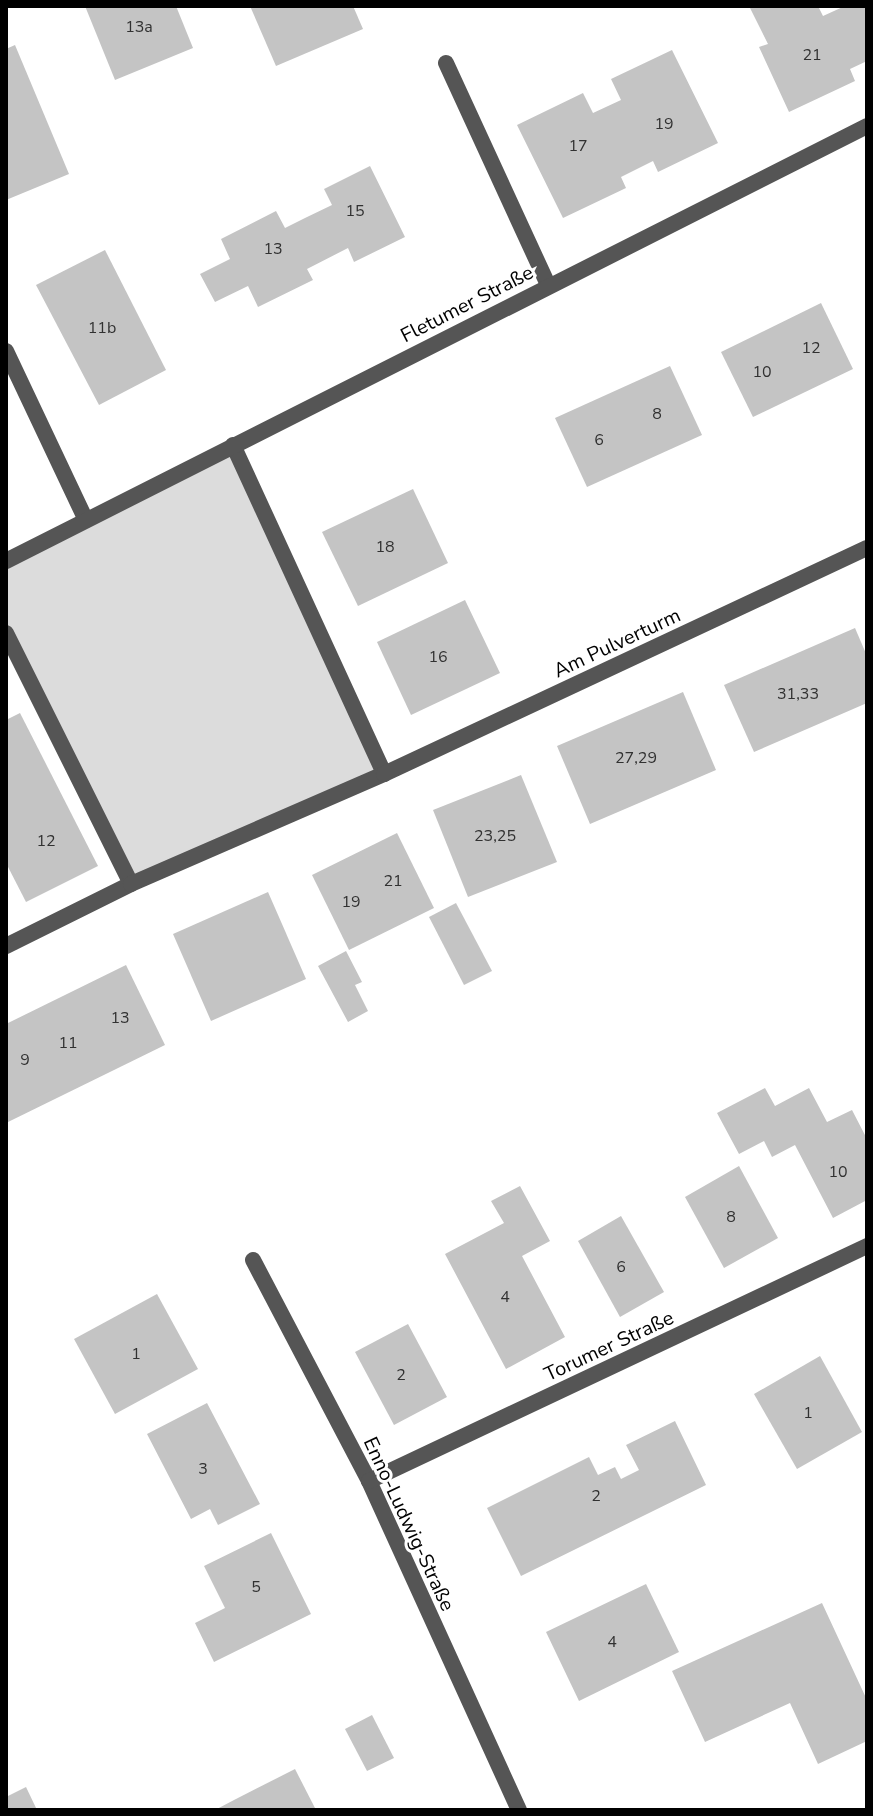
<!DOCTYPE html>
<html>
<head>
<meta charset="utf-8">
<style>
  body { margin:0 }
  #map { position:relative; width:873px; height:1816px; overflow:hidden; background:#fff; font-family:"Nunito Sans",sans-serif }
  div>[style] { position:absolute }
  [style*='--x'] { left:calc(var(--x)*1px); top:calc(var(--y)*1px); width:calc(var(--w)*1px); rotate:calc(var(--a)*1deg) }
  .green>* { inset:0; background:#dcdcdc }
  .building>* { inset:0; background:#c4c4c4 }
  .lane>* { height:16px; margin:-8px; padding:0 8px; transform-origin:8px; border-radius:8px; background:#555 }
  .street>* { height:16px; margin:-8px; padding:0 8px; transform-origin:8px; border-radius:8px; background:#555 }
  span { translate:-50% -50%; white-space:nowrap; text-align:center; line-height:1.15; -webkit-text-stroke:6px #fff; paint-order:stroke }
  .number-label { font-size:16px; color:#313131 }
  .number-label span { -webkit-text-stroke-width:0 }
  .street-label { font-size:20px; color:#000 }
  .frame { position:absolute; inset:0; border:8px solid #000; pointer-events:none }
</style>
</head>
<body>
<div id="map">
  <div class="green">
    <i style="clip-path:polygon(233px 445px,384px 774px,131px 884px,6px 633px,6px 561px)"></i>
  </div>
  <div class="building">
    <i style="clip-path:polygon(85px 6px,176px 6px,193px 48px,115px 80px)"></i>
    <i style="clip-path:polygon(250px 6px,353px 6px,363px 29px,276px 66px)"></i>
    <i style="clip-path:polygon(749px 6px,818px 6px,823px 16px,845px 6px,867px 6px,867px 61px,850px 69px,855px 81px,789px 112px,759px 47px,768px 44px)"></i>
    <i style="clip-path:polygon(15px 45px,69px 174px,6px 200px,6px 49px)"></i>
    <i style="clip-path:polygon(672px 50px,718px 143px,658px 172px,653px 161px,621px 177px,626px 188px,563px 218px,517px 125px,583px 93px,593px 113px,621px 100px,611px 79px)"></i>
    <i style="clip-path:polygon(370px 166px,405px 237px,354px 262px,348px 248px,307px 269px,313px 280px,258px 307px,248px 286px,215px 302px,200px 274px,230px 259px,221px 239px,276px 211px,285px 228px,305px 218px,332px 205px,324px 189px)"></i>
    <i style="clip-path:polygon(105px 250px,166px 370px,99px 405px,36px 285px)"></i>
    <i style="clip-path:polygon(821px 303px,853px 369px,753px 417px,721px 352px)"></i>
    <i style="clip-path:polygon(670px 366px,702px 435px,587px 487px,555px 418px)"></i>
    <i style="clip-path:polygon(413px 489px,448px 563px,358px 606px,322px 532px)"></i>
    <i style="clip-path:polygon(465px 600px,500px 673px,411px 715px,377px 642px)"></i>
    <i style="clip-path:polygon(855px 628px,867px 656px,867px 703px,754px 752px,724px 685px)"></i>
    <i style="clip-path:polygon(683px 692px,716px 770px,590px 824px,557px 746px)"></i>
    <i style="clip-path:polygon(20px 713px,98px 866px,26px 902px,6px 863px,6px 720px)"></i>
    <i style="clip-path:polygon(521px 775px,557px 862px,468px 897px,433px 810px)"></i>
    <i style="clip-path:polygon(397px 833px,434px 908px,349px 950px,312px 875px)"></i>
    <i style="clip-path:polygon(268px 892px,306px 979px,211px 1021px,173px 934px)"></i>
    <i style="clip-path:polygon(456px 903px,492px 971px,464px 985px,429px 917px)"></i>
    <i style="clip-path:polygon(346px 951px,362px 982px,355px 985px,368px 1011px,348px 1022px,318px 966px)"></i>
    <i style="clip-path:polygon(126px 965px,165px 1045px,6px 1123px,6px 1024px)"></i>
    <i style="clip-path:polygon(765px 1088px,775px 1106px,809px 1088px,827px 1122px,852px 1110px,867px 1139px,867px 1200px,833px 1218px,795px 1145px,772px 1157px,764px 1141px,739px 1154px,717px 1113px)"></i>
    <i style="clip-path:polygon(739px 1166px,778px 1238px,724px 1268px,685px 1197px)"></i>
    <i style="clip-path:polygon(520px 1186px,550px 1241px,522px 1256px,565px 1337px,506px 1369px,445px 1254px,504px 1223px,491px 1201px)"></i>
    <i style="clip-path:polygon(621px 1216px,664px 1292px,620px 1317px,578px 1241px)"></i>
    <i style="clip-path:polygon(157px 1294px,198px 1369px,115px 1414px,74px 1339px)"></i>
    <i style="clip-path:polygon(408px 1324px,447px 1397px,394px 1425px,355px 1352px)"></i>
    <i style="clip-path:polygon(820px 1356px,862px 1432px,797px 1469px,754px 1394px)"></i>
    <i style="clip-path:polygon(207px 1403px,260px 1504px,218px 1525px,210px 1509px,191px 1519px,147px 1434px)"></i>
    <i style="clip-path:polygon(675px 1421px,706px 1485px,521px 1576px,487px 1508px,589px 1457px,598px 1475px,615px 1467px,621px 1479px,639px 1470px,626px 1445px)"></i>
    <i style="clip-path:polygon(271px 1533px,311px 1614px,214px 1662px,195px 1623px,225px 1608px,204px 1566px)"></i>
    <i style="clip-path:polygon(646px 1584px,679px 1652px,579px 1701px,546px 1632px)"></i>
    <i style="clip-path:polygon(822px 1603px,867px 1700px,867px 1741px,818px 1764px,790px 1703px,705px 1742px,672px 1671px)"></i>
    <i style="clip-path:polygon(372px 1715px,394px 1758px,367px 1771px,345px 1729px)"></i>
    <i style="clip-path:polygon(295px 1769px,316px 1810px,215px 1810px,234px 1800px)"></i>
    <i style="clip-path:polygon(26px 1787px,37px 1810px,6px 1810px,6px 1797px)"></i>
  </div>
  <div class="lane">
    <i style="--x:446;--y:63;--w:244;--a:65.3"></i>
  </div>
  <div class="street">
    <i style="--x:6;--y:351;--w:187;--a:64.7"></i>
    <i style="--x:233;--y:445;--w:362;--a:65.3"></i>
    <i style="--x:6;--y:561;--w:965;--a:-26.8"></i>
    <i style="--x:6;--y:633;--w:280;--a:63.5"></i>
    <i style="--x:6;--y:946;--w:140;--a:-26.4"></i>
    <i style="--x:131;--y:884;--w:276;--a:-23.5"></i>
    <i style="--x:384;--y:774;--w:533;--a:-25.08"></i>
    <i style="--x:253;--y:1260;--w:250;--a:62.3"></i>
    <i style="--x:369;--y:1481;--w:362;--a:65.5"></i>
    <i style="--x:369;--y:1481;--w:551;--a:-25.26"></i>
  </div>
  <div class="number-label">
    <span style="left:139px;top:27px">13a</span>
    <span style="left:812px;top:55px">21</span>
    <span style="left:664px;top:124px">19</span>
    <span style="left:578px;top:146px">17</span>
    <span style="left:355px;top:211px">15</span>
    <span style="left:273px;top:249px">13</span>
    <span style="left:102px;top:328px">11b</span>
    <span style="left:811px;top:348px">12</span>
    <span style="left:762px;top:372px">10</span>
    <span style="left:657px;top:414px">8</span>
    <span style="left:599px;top:440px">6</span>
    <span style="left:385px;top:547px">18</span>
    <span style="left:438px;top:657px">16</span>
    <span style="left:798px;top:694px">31,33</span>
    <span style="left:636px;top:758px">27,29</span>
    <span style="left:495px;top:836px">23,25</span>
    <span style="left:46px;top:841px">12</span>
    <span style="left:393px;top:881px">21</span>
    <span style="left:351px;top:902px">19</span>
    <span style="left:120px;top:1018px">13</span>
    <span style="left:68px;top:1043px">11</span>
    <span style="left:25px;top:1060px">9</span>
    <span style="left:838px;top:1172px">10</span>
    <span style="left:731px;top:1217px">8</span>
    <span style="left:621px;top:1267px">6</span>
    <span style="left:505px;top:1297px">4</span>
    <span style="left:136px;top:1354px">1</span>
    <span style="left:401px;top:1375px">2</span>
    <span style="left:808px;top:1413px">1</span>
    <span style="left:203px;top:1469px">3</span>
    <span style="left:596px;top:1496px">2</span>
    <span style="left:256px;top:1587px">5</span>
    <span style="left:612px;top:1642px">4</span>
  </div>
  <div class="street-label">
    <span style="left:467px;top:304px;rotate:-27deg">Fletumer Straße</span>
    <span style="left:617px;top:643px;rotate:-25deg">Am Pulverturm</span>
    <span style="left:609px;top:1346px;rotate:-25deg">Torumer Straße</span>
    <span style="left:409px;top:1524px;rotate:65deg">Enno-Ludwig-Straße</span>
  </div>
  <div class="frame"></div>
</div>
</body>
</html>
